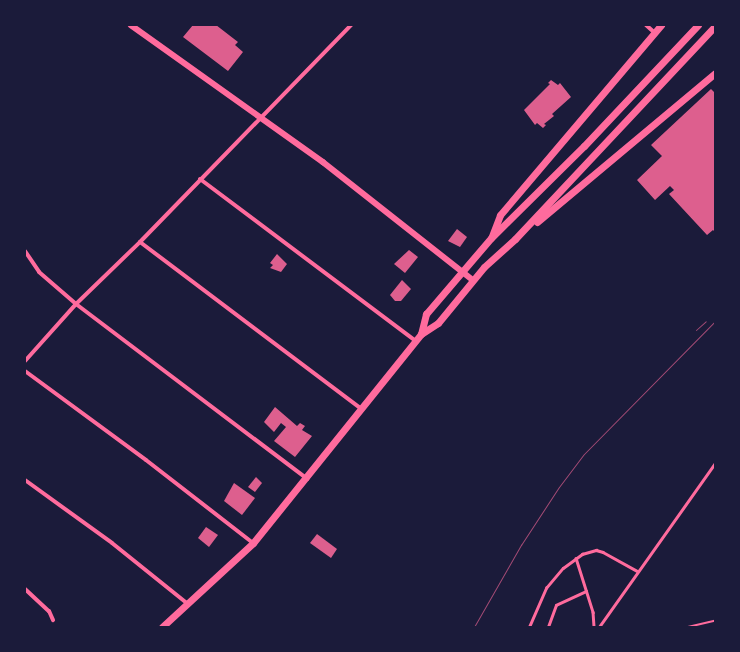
<!DOCTYPE html>
<html>
<head>
<meta charset="utf-8">
<style>
  body { margin:0 }
  #map { position:relative; width:740px; height:652px; overflow:hidden; background:#1b1b3a; font-family:"PT Sans Narrow",sans-serif }
  div>[style] { position:absolute }
  [style*='--x'] { left:calc(var(--x)*1px); top:calc(var(--y)*1px); width:calc(var(--w)*1px); rotate:calc(var(--a)*1deg) }
  .building>* { inset:0; background:#dd5f8e }
  .path>* { height:1.5px; margin:-0.75px; padding:0 0.75px; transform-origin:0.75px; border-radius:0.75px; background:#ff6b9d }
  .service>* { height:2.5px; margin:-1.25px; padding:0 1.25px; transform-origin:1.25px; border-radius:1.25px; background:#ff6b9d }
  .minor>* { height:4px; margin:-2px; padding:0 2px; transform-origin:2px; border-radius:2px; background:#ff6b9d }
  .tertiary>* { height:5.5px; margin:-2.75px; padding:0 2.75px; transform-origin:2.75px; border-radius:2.75px; background:#ff6b9d }
  .primary>* { height:7px; margin:-3.5px; padding:0 3.5px; transform-origin:3.5px; border-radius:3.5px; background:#ff6b9d }
  .tram>* { height:1px; margin:-0.5px; padding:0 0.5px; transform-origin:0.5px; border-radius:0.5px; background:#a44b75 }
  span { translate:-50% -50%; white-space:nowrap; text-align:center; line-height:1.15; -webkit-text-stroke:4px #1b1b3a; paint-order:stroke }
  .frame { position:absolute; inset:0; border:26px solid #1b1b3a; pointer-events:none }
</style>
</head>
<body>
<div id="map">
  <div class="building">
    <i style="clip-path:polygon(193px 25px,216px 25px,238px 42px,235px 45px,243px 52px,228px 71px,183px 37px)"></i>
    <i style="clip-path:polygon(551px 80px,558px 85px,560px 83px,571px 97px,552px 114px,554px 116px,544px 124px,546px 125px,543px 128px,537px 123px,535px 125px,524px 110px,550px 84px,548px 83px)"></i>
    <i style="clip-path:polygon(711px 89px,715px 93px,715px 232px,713px 230px,707px 235px,669px 194px,674px 190px,670px 186px,655px 200px,637px 180px,662px 156px,651px 145px)"></i>
    <i style="clip-path:polygon(457px 229px,467px 237px,460px 247px,448px 241px)"></i>
    <i style="clip-path:polygon(409px 250px,418px 257px,405px 273px,394px 264px)"></i>
    <i style="clip-path:polygon(277px 254px,287px 264px,281px 272px,270px 268px,273px 265px,270px 263px)"></i>
    <i style="clip-path:polygon(402px 280px,411px 289px,401px 301px,395px 301px,390px 295px)"></i>
    <i style="clip-path:polygon(275px 407px,297px 426px,300px 423px,305px 426px,302px 430px,312px 436px,295px 457px,274px 441px,286px 427px,281px 423px,274px 432px,264px 422px)"></i>
    <i style="clip-path:polygon(256px 477px,262px 483px,255px 492px,248px 487px)"></i>
    <i style="clip-path:polygon(234px 483px,255px 498px,242px 515px,224px 501px)"></i>
    <i style="clip-path:polygon(206px 527px,218px 535px,209px 547px,198px 538px)"></i>
    <i style="clip-path:polygon(317px 534px,337px 549px,331px 558px,310px 543px)"></i>
  </div>
  <div class="path">
    <i style="--x:688;--y:627;--w:28;--a:-13"></i>
  </div>
  <div class="service">
    <i style="--x:576;--y:558;--w:57;--a:72.5"></i>
    <i style="--x:593;--y:612;--w:15;--a:86"></i>
    <i style="--x:529;--y:627;--w:43;--a:-66.4"></i>
    <i style="--x:546;--y:588;--w:26;--a:-50"></i>
    <i style="--x:563;--y:568;--w:24;--a:-36"></i>
    <i style="--x:582;--y:554;--w:15;--a:-16"></i>
    <i style="--x:596;--y:550;--w:7;--a:16"></i>
    <i style="--x:603;--y:552;--w:39;--a:29"></i>
    <i style="--x:548;--y:627;--w:23;--a:-70"></i>
    <i style="--x:556;--y:605;--w:33;--a:-25"></i>
    <i style="--x:599;--y:627;--w:201;--a:-54.7"></i>
  </div>
  <div class="minor">
    <i style="--x:646;--y:25;--w:12;--a:42"></i>
    <i style="--x:200;--y:179;--w:270;--a:36.9"></i>
    <i style="--x:140;--y:242;--w:278;--a:37"></i>
    <i style="--x:25;--y:251;--w:25;--a:56"></i>
    <i style="--x:39;--y:272;--w:49;--a:40.9"></i>
    <i style="--x:76;--y:304;--w:290;--a:37.1"></i>
    <i style="--x:25;--y:361;--w:76;--a:-48.2"></i>
    <i style="--x:76;--y:304;--w:89;--a:-44.1"></i>
    <i style="--x:140;--y:242;--w:303;--a:-45.8"></i>
    <i style="--x:25;--y:371;--w:150;--a:36.3"></i>
    <i style="--x:146;--y:460;--w:135;--a:37.8"></i>
    <i style="--x:25;--y:480;--w:107;--a:35.9"></i>
    <i style="--x:112;--y:543;--w:97;--a:38.8"></i>
    <i style="--x:25;--y:589;--w:33;--a:43"></i>
    <i style="--x:49;--y:611;--w:10;--a:66"></i>
  </div>
  <div class="tertiary">
    <i style="--x:131;--y:25;--w:236;--a:35.5"></i>
    <i style="--x:323;--y:162;--w:191;--a:38.2"></i>
  </div>
  <div class="primary">
    <i style="--x:537;--y:222;--w:232;--a:-39.9"></i>
    <i style="--x:492;--y:236;--w:22;--a:-69"></i>
    <i style="--x:500;--y:215;--w:249;--a:-49.7"></i>
    <i style="--x:421;--y:334;--w:21;--a:-76"></i>
    <i style="--x:426;--y:314;--w:100;--a:-49.5"></i>
    <i style="--x:491;--y:238;--w:131;--a:-44.7"></i>
    <i style="--x:584;--y:146;--w:166;--a:-46.7"></i>
    <i style="--x:162;--y:627;--w:124;--a:-42.7"></i>
    <i style="--x:253;--y:543;--w:268;--a:-51.2"></i>
    <i style="--x:421;--y:334;--w:20;--a:-33"></i>
    <i style="--x:438;--y:323;--w:72;--a:-50.6"></i>
    <i style="--x:484;--y:267;--w:42;--a:-42.1"></i>
    <i style="--x:515;--y:239;--w:292;--a:-46.8"></i>
  </div>
  <div class="tram">
    <i style="--x:696;--y:330;--w:13;--a:-42"></i>
    <i style="--x:474;--y:627;--w:95;--a:-60.2"></i>
    <i style="--x:521;--y:545;--w:69;--a:-56.8"></i>
    <i style="--x:559;--y:487;--w:41;--a:-52.9"></i>
    <i style="--x:584;--y:454;--w:187;--a:-45.4"></i>
  </div>
  <div class="frame"></div>
</div>
</body>
</html>
